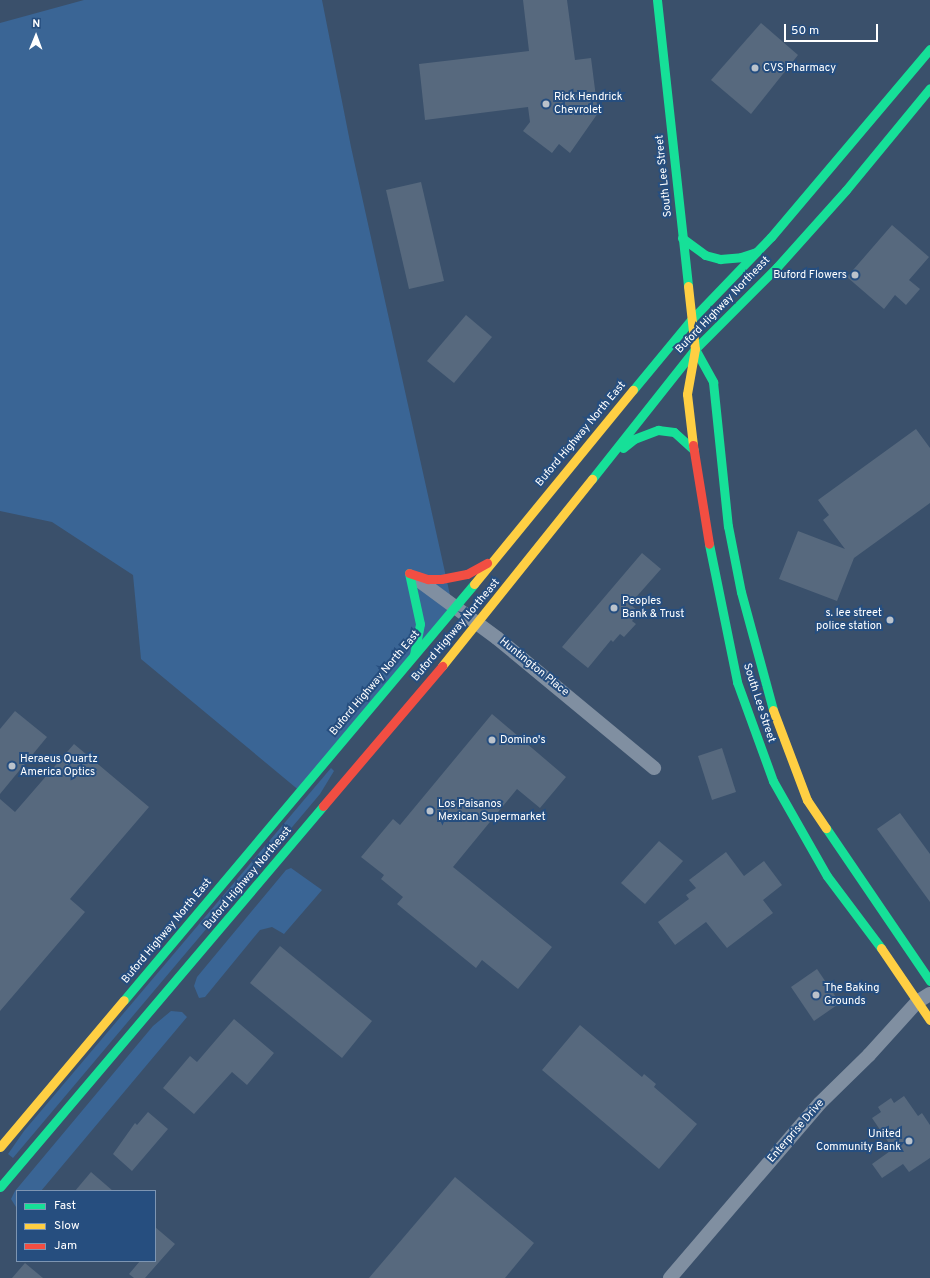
<!DOCTYPE html>
<html>
<head>
<meta charset="utf-8">
<style>
  body { margin:0 }
  #map { position:relative; width:930px; height:1278px; overflow:hidden; background:#3a506b; font-family:Overpass,sans-serif }
  div>[style] { position:absolute }
  [style*='--x'] { left:calc(var(--x)*1px); top:calc(var(--y)*1px); width:calc(var(--w)*1px); rotate:calc(var(--a)*1deg) }
  .green>* { inset:0; background:#3a6595 }
  .building>* { inset:0; background:#57697e }
  .street>* { height:14px; margin:-7px; padding:0 7px; transform-origin:7px; border-radius:7px; background:#808fa1 }
  .fast>* { height:9px; margin:-4.5px; padding:0 4.5px; transform-origin:4.5px; border-radius:4.5px; background:#16e098 }
  .slow>* { height:9px; margin:-4.5px; padding:0 4.5px; transform-origin:4.5px; border-radius:4.5px; background:#ffcf43 }
  .jam>* { height:9px; margin:-4.5px; padding:0 4.5px; transform-origin:4.5px; border-radius:4.5px; background:#f24e42 }
  .dots>* { width:11px; height:11px; translate:-50% -50%; box-sizing:border-box; border:2px solid #264e7f; border-radius:50% }
  span { translate:-50% -50%; white-space:nowrap; text-align:center; line-height:1.15; -webkit-text-stroke:4px #264e7f; paint-order:stroke }
  .poi-label { font-size:11px; color:#fff }
  .left { translate:0 -50%; text-align:left }
  .right { translate:-100% -50%; text-align:right }
  .street-label { font-size:11px; color:#fff }
  .legend { position:absolute; left:16px; top:1190px; width:140px; height:72px; box-sizing:border-box; background:#264e7f; border:1px solid #7d95b2; margin:0; padding:5px 7px; list-style:none; font-size:12px; color:#fff }
  .legend li { display:flex; align-items:center; gap:8px; height:20px }
  .legend b { width:20px; border:1px solid #7d95b2 }
  .north { position:absolute; left:16px; top:16px; width:40px; height:40px; -webkit-text-stroke:3px #264e7f; paint-order:stroke; rotate:1deg; font-size:11px; font-weight:700; line-height:16px; text-align:center; color:#fff }
  .north::after { content:''; display:block; margin:auto; width:14px; height:18px; background:#fff; clip-path:polygon(50% 0,100% 100%,50% 72%,0 100%) }
  .scale { position:absolute; left:784px; top:24px; width:94px; height:18px; box-sizing:border-box; border:2px solid #fff; border-top:0; padding-left:5px; font-size:12px; line-height:14px; white-space:nowrap; color:#fff; -webkit-text-stroke:3px #264e7f; paint-order:stroke }
</style>
</head>
<body>
<div id="map">
  <div class="green">
    <i style="clip-path:polygon(84px 0,322px 0,351px 147px,454px 613px,301px 792px,141px 659px,133px 575px,52px 522px,0 511px,0 23px)"></i>
    <i style="clip-path:polygon(331px 768px,334px 771px,320px 794px,13px 1158px,8px 1154px,24px 1131px)"></i>
    <i style="clip-path:polygon(291px 868px,322px 890px,284px 934px,272px 927px,260px 930px,205px 997px,199px 998px,194px 986px,197px 977px,286px 870px)"></i>
    <i style="clip-path:polygon(171px 1011px,182px 1012px,187px 1017px,41px 1191px,17px 1191px,16px 1207px,11px 1199px,15px 1191px,153px 1026px)"></i>
  </div>
  <div class="building">
    <i style="clip-path:polygon(523px 0,567px 0,575px 60px,591px 58px,598px 113px,570px 153px,559px 144px,552px 153px,523px 131px,530px 122px,528px 107px,425px 120px,419px 64px,529px 51px)"></i>
    <i style="clip-path:polygon(761px 23px,798px 55px,751px 114px,711px 80px)"></i>
    <i style="clip-path:polygon(421px 182px,444px 281px,409px 289px,386px 190px)"></i>
    <i style="clip-path:polygon(892px 225px,929px 257px,909px 280px,920px 289px,906px 305px,895px 295px,884px 309px,847px 277px)"></i>
    <i style="clip-path:polygon(466px 315px,492px 337px,454px 383px,427px 361px)"></i>
    <i style="clip-path:polygon(916px 429px,930px 448px,930px 503px,854px 558px,837px 601px,779px 579px,798px 531px,845px 549px,823px 520px,829px 515px,818px 500px)"></i>
    <i style="clip-path:polygon(642px 553px,661px 569px,630px 604px,639px 612px,632px 621px,636px 624px,624px 637px,620px 634px,613px 642px,611px 640px,588px 668px,562px 647px)"></i>
    <i style="clip-path:polygon(15px 711px,47px 737px,0 794px,0 729px)"></i>
    <i style="clip-path:polygon(492px 714px,566px 777px,540px 808px,517px 789px,453px 867px,552px 947px,518px 989px,482px 960px,476px 968px,397px 904px,403px 897px,381px 879px,384px 875px,361px 857px,393px 819px,400px 825px)"></i>
    <i style="clip-path:polygon(74px 744px,149px 807px,70px 899px,85px 912px,0 1011px,0 799px,15px 812px)"></i>
    <i style="clip-path:polygon(722px 748px,736px 792px,712px 800px,698px 756px)"></i>
    <i style="clip-path:polygon(900px 813px,930px 854px,930px 902px,877px 829px)"></i>
    <i style="clip-path:polygon(659px 841px,683px 861px,645px 904px,621px 883px)"></i>
    <i style="clip-path:polygon(726px 852px,744px 876px,764px 861px,782px 885px,763px 900px,773px 913px,727px 948px,706px 922px,675px 945px,658px 922px,689px 899px,686px 895px,696px 888px,689px 880px)"></i>
    <i style="clip-path:polygon(280px 946px,372px 1021px,342px 1058px,250px 983px)"></i>
    <i style="clip-path:polygon(817px 969px,840px 1003px,814px 1021px,791px 987px)"></i>
    <i style="clip-path:polygon(234px 1019px,274px 1053px,247px 1085px,232px 1072px,194px 1114px,163px 1088px,190px 1056px,197px 1062px)"></i>
    <i style="clip-path:polygon(580px 1025px,642px 1077px,644px 1074px,656px 1084px,654px 1087px,697px 1124px,659px 1169px,542px 1070px)"></i>
    <i style="clip-path:polygon(904px 1096px,918px 1116px,922px 1113px,930px 1125px,930px 1158px,909px 1172px,903px 1164px,882px 1178px,872px 1164px,893px 1149px,872px 1118px,881px 1112px,878px 1107px,891px 1098px,894px 1103px)"></i>
    <i style="clip-path:polygon(148px 1112px,168px 1129px,132px 1171px,113px 1154px,135px 1123px,137px 1125px)"></i>
    <i style="clip-path:polygon(91px 1172px,113px 1191px,75px 1191px)"></i>
    <i style="clip-path:polygon(455px 1177px,534px 1243px,505px 1278px,369px 1278px)"></i>
    <i style="clip-path:polygon(155px 1227px,175px 1244px,145px 1278px,134px 1278px,129px 1274px,140px 1261px,155px 1261px)"></i>
    <i style="clip-path:polygon(25px 1263px,43px 1278px,12px 1278px)"></i>
  </div>
  <div class="street">
    <i style="--x:417;--y:579;--w:99;--a:36.4"></i>
    <i style="--x:497;--y:638;--w:204;--a:39.6"></i>
    <i style="--x:670;--y:1278;--w:230;--a:-49.4"></i>
    <i style="--x:820;--y:1103;--w:69;--a:-44.4"></i>
    <i style="--x:869;--y:1055;--w:72;--a:-47.8"></i>
    <i style="--x:917;--y:1002;--w:15;--a:-32"></i>
  </div>
  <div class="fast">
    <i style="--x:657;--y:0;--w:288;--a:83.8"></i>
    <i style="--x:682;--y:238;--w:29;--a:36"></i>
    <i style="--x:705;--y:255;--w:16;--a:15"></i>
    <i style="--x:720;--y:259;--w:21;--a:-5"></i>
    <i style="--x:741;--y:257;--w:16;--a:-18"></i>
    <i style="--x:695;--y:349;--w:38;--a:61"></i>
    <i style="--x:713;--y:382;--w:145;--a:84.1"></i>
    <i style="--x:728;--y:526;--w:67;--a:78.9"></i>
    <i style="--x:741;--y:592;--w:122;--a:74.8"></i>
    <i style="--x:633;--y:390;--w:91;--a:-50.4"></i>
    <i style="--x:691;--y:320;--w:115;--a:-46.1"></i>
    <i style="--x:771;--y:237;--w:246;--a:-49.8"></i>
    <i style="--x:623;--y:448;--w:14;--a:-39"></i>
    <i style="--x:634;--y:439;--w:26;--a:-21"></i>
    <i style="--x:658;--y:430;--w:16;--a:7"></i>
    <i style="--x:674;--y:432;--w:27;--a:42"></i>
    <i style="--x:592;--y:479;--w:166;--a:-51.6"></i>
    <i style="--x:695;--y:349;--w:116;--a:-45"></i>
    <i style="--x:777;--y:267;--w:103;--a:-48.1"></i>
    <i style="--x:846;--y:190;--w:132;--a:-50.5"></i>
    <i style="--x:709;--y:544;--w:141;--a:78.5"></i>
    <i style="--x:737;--y:682;--w:105;--a:70"></i>
    <i style="--x:773;--y:781;--w:109;--a:60.4"></i>
    <i style="--x:827;--y:876;--w:90;--a:53.1"></i>
    <i style="--x:409;--y:573;--w:52;--a:77.8"></i>
    <i style="--x:420;--y:624;--w:31;--a:101"></i>
    <i style="--x:826;--y:828;--w:185;--a:55.8"></i>
    <i style="--x:124;--y:1000;--w:544;--a:-49.92"></i>
    <i style="--x:0;--y:1187;--w:499;--a:-49.7"></i>
  </div>
  <div class="slow">
    <i style="--x:688;--y:286;--w:63;--a:83.7"></i>
    <i style="--x:695;--y:349;--w:46;--a:100.1"></i>
    <i style="--x:687;--y:394;--w:51;--a:83.3"></i>
    <i style="--x:474;--y:584;--w:251;--a:-50.7"></i>
    <i style="--x:442;--y:666;--w:240;--a:-51.3"></i>
    <i style="--x:773;--y:710;--w:96;--a:69.3"></i>
    <i style="--x:807;--y:800;--w:34;--a:56"></i>
    <i style="--x:881;--y:948;--w:87;--a:55.8"></i>
    <i style="--x:0;--y:1147;--w:192;--a:-49.9"></i>
  </div>
  <div class="jam">
    <i style="--x:693;--y:445;--w:100;--a:80.8"></i>
    <i style="--x:409;--y:573;--w:20;--a:18"></i>
    <i style="--x:428;--y:579;--w:13;--a:0"></i>
    <i style="--x:441;--y:579;--w:26;--a:-11"></i>
    <i style="--x:467;--y:574;--w:23;--a:-29"></i>
    <i style="--x:323;--y:806;--w:184;--a:-49.6"></i>
  </div>
  <div class="dots">
    <i style="left:755px;top:68px;background:#bac2cb"></i>
    <i style="left:546px;top:104px;background:#bac2cb"></i>
    <i style="left:855px;top:275px;background:#bac2cb"></i>
    <i style="left:614px;top:608px;background:#bac2cb"></i>
    <i style="left:890px;top:620px;background:#bac2cb"></i>
    <i style="left:492px;top:740px;background:#bac2cb"></i>
    <i style="left:12px;top:766px;background:#bac2cb"></i>
    <i style="left:430px;top:811px;background:#bac2cb"></i>
    <i style="left:816px;top:995px;background:#bac2cb"></i>
    <i style="left:909px;top:1141px;background:#bac2cb"></i>
  </div>
  <div class="poi-label">
    <span class="left" style="left:763px;top:68px">CVS Pharmacy</span>
    <span class="left" style="left:554px;top:104px">Rick Hendrick<br>Chevrolet</span>
    <span class="right" style="left:847px;top:275px">Buford Flowers</span>
    <span class="left" style="left:622px;top:608px">Peoples<br>Bank &amp; Trust</span>
    <span class="right" style="left:882px;top:620px">s. lee street<br>police station</span>
    <span class="left" style="left:500px;top:740px">Domino's</span>
    <span class="left" style="left:20px;top:766px">Heraeus Quartz<br>America Optics</span>
    <span class="left" style="left:438px;top:811px">Los Paisanos<br>Mexican Supermarket</span>
    <span class="left" style="left:824px;top:995px">The Baking<br>Grounds</span>
    <span class="right" style="left:901px;top:1141px">United<br>Community Bank</span>
  </div>
  <div class="street-label">
    <span style="left:664px;top:176px;rotate:-96deg">South Lee Street</span>
    <span style="left:723px;top:305px;rotate:-46deg">Buford Highway Northeast</span>
    <span style="left:581px;top:434px;rotate:-50deg">Buford Highway North East</span>
    <span style="left:456px;top:630px;rotate:-50deg">Buford Highway Northeast</span>
    <span style="left:534px;top:667px;rotate:39deg">Huntington Place</span>
    <span style="left:375px;top:683px;rotate:-50deg">Buford Highway North East</span>
    <span style="left:759px;top:703px;rotate:72deg">South Lee Street</span>
    <span style="left:248px;top:878px;rotate:-50deg">Buford Highway Northeast</span>
    <span style="left:167px;top:931px;rotate:-50deg">Buford Highway North East</span>
    <span style="left:796px;top:1131px;rotate:-49deg">Enterprise Drive</span>
  </div>
  <ul class="legend">
  <li><b style="height:5px;background:#16e098"></b>Fast</li>
  <li><b style="height:5px;background:#ffcf43"></b>Slow</li>
  <li><b style="height:5px;background:#f24e42"></b>Jam</li>
  </ul>
  <div class="north">N</div>
  <div class="scale">50 m</div>
</div>
</body>
</html>
